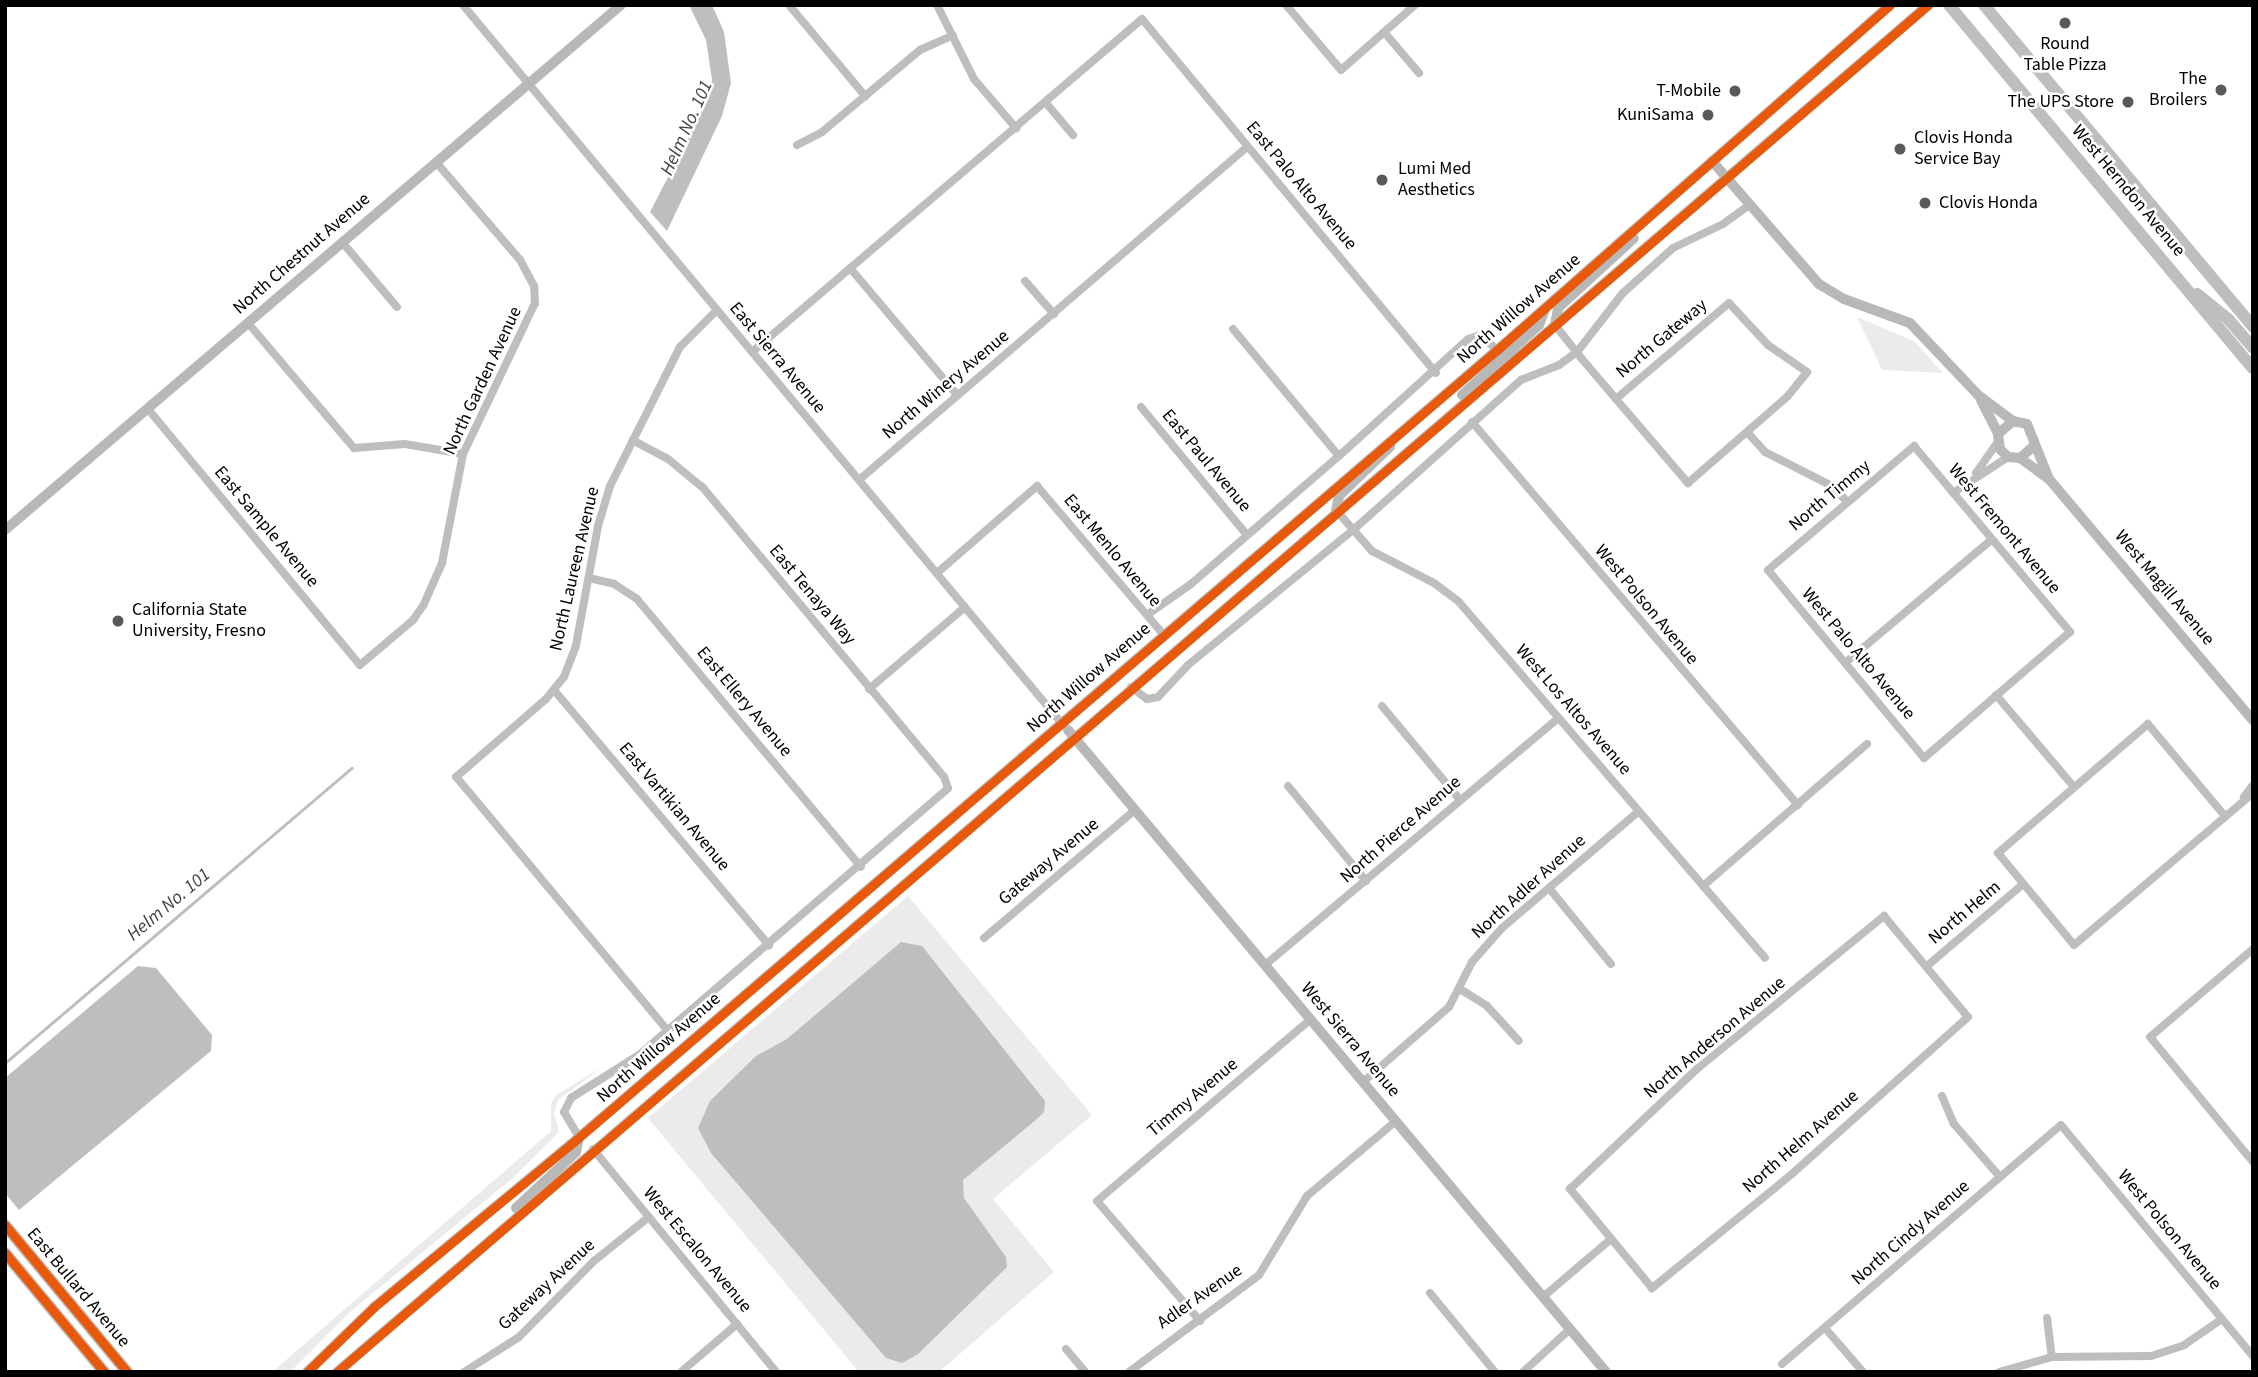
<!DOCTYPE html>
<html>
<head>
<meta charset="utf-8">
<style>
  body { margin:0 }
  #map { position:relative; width:2258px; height:1377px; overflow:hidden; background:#fff; font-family:"Source Sans 3",sans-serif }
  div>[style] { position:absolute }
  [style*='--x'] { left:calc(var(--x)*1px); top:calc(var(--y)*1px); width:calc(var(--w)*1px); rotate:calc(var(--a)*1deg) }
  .green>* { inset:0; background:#ebebeb }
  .water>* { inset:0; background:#bebebe }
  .stream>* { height:2.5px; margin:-1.25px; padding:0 1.25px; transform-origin:1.25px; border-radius:1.25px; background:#bebebe }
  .street>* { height:8px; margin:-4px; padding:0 4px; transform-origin:4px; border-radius:4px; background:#bebebe }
  .secondary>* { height:10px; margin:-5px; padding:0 5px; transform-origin:5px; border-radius:5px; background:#b8b8b8 }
  .primary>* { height:12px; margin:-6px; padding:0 6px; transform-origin:6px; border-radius:6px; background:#bebebe }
  .cycleway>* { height:9px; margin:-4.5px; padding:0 4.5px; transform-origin:4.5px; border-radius:4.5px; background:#e8590c }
  .dots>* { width:19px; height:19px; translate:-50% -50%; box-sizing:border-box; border:4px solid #fff; border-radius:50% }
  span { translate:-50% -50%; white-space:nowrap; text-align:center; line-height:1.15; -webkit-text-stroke:5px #fff; paint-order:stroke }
  .poi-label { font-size:18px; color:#000 }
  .right { translate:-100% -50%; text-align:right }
  .left { translate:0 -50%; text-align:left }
  .street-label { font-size:18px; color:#000 }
  .water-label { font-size:19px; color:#434343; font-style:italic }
  .frame { position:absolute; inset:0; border:7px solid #000; pointer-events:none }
</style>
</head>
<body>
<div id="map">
  <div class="green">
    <i style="clip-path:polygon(1857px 317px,1914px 341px,1943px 373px,1882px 370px)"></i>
    <i style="clip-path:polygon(908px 896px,1092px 1115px,993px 1199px,1054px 1272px,939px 1372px,859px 1372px,648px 1118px)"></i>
    <i style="clip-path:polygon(604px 1066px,558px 1100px,554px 1113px,559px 1132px,514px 1177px,350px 1312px,290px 1372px,272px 1372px,551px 1131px,551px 1104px,555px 1096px)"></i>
  </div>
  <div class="water">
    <i style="clip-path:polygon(689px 5px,712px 5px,724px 32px,731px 83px,722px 116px,667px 231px,650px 212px,708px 100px,712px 80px,706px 40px)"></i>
    <i style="clip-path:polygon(901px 942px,922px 946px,1045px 1101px,1044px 1112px,1037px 1119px,963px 1180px,964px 1198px,1006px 1257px,1007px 1267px,918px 1354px,902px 1363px,886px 1358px,711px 1153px,698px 1128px,710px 1101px,756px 1056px,787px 1039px)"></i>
    <i style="clip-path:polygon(138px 966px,156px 968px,212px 1035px,211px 1051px,19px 1210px,5px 1193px,5px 1078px)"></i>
  </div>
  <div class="stream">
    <i style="--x:5;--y:1063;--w:455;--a:-40.4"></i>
  </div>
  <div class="street">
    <i style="--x:463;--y:5;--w:939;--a:50.19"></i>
    <i style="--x:789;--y:5;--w:119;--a:50.1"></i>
    <i style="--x:937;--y:5;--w:83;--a:63.4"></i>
    <i style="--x:974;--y:79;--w:65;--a:49.4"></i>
    <i style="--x:1286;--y:5;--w:85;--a:49.8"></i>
    <i style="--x:1341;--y:70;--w:98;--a:-41.3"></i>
    <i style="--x:1384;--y:32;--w:54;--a:49.5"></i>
    <i style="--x:1046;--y:103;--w:42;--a:49.8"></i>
    <i style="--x:797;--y:145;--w:28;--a:-27"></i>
    <i style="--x:822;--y:132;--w:128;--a:-39.9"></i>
    <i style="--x:920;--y:50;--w:36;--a:-24"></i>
    <i style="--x:342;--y:242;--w:85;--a:49.8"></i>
    <i style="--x:850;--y:268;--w:167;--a:49.8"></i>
    <i style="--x:1025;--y:281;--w:44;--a:48.7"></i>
    <i style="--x:248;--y:323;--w:164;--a:49.7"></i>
    <i style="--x:354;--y:448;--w:51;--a:-4.5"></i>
    <i style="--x:405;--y:444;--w:59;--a:9.8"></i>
    <i style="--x:1555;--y:325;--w:43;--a:51.5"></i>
    <i style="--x:1582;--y:359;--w:52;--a:49.6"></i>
    <i style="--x:1616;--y:399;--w:111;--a:49.4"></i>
    <i style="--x:1688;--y:483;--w:131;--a:-41"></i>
    <i style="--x:1787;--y:397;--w:32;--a:-51"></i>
    <i style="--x:1807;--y:372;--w:47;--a:-145.3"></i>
    <i style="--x:1768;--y:345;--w:57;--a:-132.9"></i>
    <i style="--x:1729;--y:303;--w:148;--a:139.7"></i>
    <i style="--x:1233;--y:329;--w:165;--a:50.2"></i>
    <i style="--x:752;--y:352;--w:513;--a:-40.49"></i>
    <i style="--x:1142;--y:19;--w:460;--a:50.3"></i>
    <i style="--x:1141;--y:407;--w:166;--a:50.4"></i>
    <i style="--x:148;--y:409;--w:332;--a:50.4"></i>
    <i style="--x:360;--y:665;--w:70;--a:-40.3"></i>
    <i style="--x:413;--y:620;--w:19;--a:-55"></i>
    <i style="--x:424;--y:604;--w:45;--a:-66.3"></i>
    <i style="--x:442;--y:563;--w:111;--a:-79.1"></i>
    <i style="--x:463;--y:454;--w:167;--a:-64.5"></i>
    <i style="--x:535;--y:303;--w:17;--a:-93"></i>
    <i style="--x:534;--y:286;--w:30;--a:-118"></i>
    <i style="--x:520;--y:260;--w:129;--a:-130.6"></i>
    <i style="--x:1472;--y:422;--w:503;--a:49.6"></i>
    <i style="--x:1748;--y:433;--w:25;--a:48"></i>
    <i style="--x:1765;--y:452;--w:71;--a:26.9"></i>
    <i style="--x:1828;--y:484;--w:25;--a:42"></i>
    <i style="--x:1914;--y:446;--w:243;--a:50"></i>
    <i style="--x:2070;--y:632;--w:193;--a:139.2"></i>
    <i style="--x:1924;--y:758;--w:244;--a:-129.7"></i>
    <i style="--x:1768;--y:570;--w:192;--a:-40.3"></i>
    <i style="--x:1976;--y:473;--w:37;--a:-55"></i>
    <i style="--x:859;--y:480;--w:511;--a:-40.64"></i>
    <i style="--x:1953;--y:493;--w:66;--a:-33.2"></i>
    <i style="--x:1336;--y:510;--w:55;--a:48.7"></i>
    <i style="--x:1372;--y:551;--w:70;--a:27.3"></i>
    <i style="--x:1434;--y:583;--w:31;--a:37"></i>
    <i style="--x:1459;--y:602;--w:469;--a:49.3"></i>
    <i style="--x:937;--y:573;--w:133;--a:-41"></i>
    <i style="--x:1037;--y:486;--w:196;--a:49.6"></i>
    <i style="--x:589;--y:578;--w:26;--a:13"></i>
    <i style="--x:614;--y:584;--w:27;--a:33"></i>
    <i style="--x:637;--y:599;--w:349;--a:50.1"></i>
    <i style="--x:1147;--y:615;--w:54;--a:-35.2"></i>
    <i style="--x:1191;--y:584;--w:196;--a:-40.9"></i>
    <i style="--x:1339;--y:456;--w:174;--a:-42.2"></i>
    <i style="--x:1468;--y:339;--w:13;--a:-18"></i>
    <i style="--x:1480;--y:335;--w:23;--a:41"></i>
    <i style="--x:1845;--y:663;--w:192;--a:-40.1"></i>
    <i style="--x:1131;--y:687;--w:20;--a:37"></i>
    <i style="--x:1147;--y:699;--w:11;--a:-10"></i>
    <i style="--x:1158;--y:697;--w:44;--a:-46.8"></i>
    <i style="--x:1188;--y:665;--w:212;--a:-39.3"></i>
    <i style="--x:1352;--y:531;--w:227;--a:-41.8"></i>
    <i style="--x:1521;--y:380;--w:41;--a:-21.5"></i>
    <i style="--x:1559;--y:365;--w:22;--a:-36"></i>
    <i style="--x:1577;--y:352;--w:75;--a:-52.1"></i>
    <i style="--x:1623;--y:293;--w:67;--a:-42"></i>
    <i style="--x:1673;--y:248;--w:55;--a:-25.6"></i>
    <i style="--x:1723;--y:224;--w:32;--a:-36"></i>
    <i style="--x:869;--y:689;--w:126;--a:-40.5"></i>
    <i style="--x:554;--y:690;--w:334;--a:49.9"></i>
    <i style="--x:1996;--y:695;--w:121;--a:49.7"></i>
    <i style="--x:1382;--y:706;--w:122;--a:50.3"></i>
    <i style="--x:1288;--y:786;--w:123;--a:50.6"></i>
    <i style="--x:2244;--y:797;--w:15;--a:-53"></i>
    <i style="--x:2224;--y:815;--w:119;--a:-129.9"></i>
    <i style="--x:2148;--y:724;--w:198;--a:139.3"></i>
    <i style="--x:1998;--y:853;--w:119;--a:50.4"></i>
    <i style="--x:2074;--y:945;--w:235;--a:-40.3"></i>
    <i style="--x:1703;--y:886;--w:217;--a:-40.9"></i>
    <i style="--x:1549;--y:888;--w:98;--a:50.8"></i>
    <i style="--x:1884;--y:916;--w:131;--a:50.3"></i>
    <i style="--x:1968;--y:1017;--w:236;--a:138.3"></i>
    <i style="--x:1792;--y:1174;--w:181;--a:140.8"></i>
    <i style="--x:1652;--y:1288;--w:129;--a:-129.6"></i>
    <i style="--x:1570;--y:1189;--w:175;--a:-43.4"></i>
    <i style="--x:1697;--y:1069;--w:242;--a:-39.3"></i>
    <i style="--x:984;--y:938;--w:198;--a:-40.3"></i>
    <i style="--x:2253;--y:949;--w:135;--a:139.5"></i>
    <i style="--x:2150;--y:1037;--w:162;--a:50.5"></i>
    <i style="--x:1265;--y:965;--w:382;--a:-40.1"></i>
    <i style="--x:1927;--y:966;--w:126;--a:-40.5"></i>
    <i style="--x:1460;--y:989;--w:32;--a:32"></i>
    <i style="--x:1487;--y:1006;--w:47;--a:47.6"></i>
    <i style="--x:668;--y:1031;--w:331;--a:-129.8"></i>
    <i style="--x:456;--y:777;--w:119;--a:-40.9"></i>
    <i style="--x:546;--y:699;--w:28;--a:-51"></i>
    <i style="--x:564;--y:677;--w:34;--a:-69"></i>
    <i style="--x:576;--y:645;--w:121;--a:-79.5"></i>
    <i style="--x:598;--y:526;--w:42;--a:-73.3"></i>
    <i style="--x:610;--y:486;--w:156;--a:-63.3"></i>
    <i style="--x:680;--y:347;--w:52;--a:-45"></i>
    <i style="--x:1363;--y:1082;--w:114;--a:-41.1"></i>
    <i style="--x:1449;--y:1007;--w:51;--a:-62.9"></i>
    <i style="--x:1472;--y:962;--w:45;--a:-48.6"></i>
    <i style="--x:1502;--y:928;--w:180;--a:-40.5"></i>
    <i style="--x:1942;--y:1096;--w:30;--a:67"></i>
    <i style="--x:1954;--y:1124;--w:70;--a:49"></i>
    <i style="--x:579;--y:1137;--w:29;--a:-121"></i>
    <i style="--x:564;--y:1112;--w:16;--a:-63"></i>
    <i style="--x:571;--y:1098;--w:80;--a:-32.3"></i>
    <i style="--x:639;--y:1055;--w:408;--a:-40.8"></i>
    <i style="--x:948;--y:788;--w:12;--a:-110"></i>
    <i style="--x:944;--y:777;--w:378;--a:-129.8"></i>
    <i style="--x:702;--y:487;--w:44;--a:-140.5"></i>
    <i style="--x:668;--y:459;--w:40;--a:-152"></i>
    <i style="--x:593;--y:1149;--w:288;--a:50.6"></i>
    <i style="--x:1430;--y:1293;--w:102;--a:50.6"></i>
    <i style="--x:1543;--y:1297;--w:89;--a:-40.5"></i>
    <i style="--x:2047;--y:1318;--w:39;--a:83"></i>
    <i style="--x:1200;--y:1321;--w:158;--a:-130.6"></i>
    <i style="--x:1097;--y:1201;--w:281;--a:-40.4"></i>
    <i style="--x:1825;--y:1328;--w:58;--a:49.2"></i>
    <i style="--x:1066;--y:1349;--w:30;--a:50"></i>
    <i style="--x:1782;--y:1364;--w:367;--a:-40.6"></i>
    <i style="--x:2061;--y:1125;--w:300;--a:50.3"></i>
    <i style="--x:464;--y:1372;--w:65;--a:-32.5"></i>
    <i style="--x:519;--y:1337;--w:107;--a:-45.4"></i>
    <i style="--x:594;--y:1261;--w:70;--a:-38.7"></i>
    <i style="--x:681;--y:1372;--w:74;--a:-40.6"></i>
    <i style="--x:1129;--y:1372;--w:162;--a:-36.7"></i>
    <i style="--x:1259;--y:1275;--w:92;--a:-58.7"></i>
    <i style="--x:1307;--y:1196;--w:116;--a:-40.1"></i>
    <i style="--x:1523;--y:1372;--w:64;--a:-42.5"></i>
    <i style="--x:1999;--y:1372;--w:55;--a:-15.8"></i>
    <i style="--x:2052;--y:1357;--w:99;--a:-0.6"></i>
    <i style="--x:2151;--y:1356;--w:35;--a:-18"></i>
    <i style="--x:2184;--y:1345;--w:46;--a:-34.4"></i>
  </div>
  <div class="secondary">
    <i style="--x:1712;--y:161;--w:163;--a:49"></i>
    <i style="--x:1819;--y:284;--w:29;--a:31"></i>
    <i style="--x:1844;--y:299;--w:70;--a:20"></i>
    <i style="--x:1910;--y:323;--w:99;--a:46.6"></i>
    <i style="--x:1978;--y:395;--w:44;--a:36.6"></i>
    <i style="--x:1555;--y:325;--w:17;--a:-80"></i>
    <i style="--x:1558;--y:308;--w:103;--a:-42.6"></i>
    <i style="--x:1462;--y:395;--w:104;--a:-42.3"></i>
    <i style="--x:1539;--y:325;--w:19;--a:-69"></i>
    <i style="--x:1981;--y:400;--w:38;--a:63"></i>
    <i style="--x:2035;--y:445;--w:20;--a:139"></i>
    <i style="--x:2020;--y:458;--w:12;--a:-175"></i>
    <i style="--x:2008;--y:457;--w:11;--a:-135"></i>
    <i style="--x:2000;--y:449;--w:15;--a:-98"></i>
    <i style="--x:1998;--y:434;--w:20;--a:-41"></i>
    <i style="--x:2013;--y:421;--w:14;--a:12"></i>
    <i style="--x:2027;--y:424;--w:59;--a:68.2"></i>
    <i style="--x:2020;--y:458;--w:36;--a:36"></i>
    <i style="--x:2049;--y:479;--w:316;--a:49.8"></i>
    <i style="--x:1336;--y:510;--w:14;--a:-78"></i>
    <i style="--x:1339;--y:496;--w:71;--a:-43.9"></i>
    <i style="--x:5;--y:530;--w:809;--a:-40.44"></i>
    <i style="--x:1068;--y:730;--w:838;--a:50.04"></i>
    <i style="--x:516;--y:1208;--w:82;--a:-43"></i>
    <i style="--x:576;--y:1152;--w:15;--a:-79"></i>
    <i style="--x:307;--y:1372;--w:93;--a:-44.1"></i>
    <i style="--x:374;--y:1307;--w:254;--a:-39.6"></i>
    <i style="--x:570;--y:1145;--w:1221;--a:-40.62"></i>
    <i style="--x:1497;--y:350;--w:523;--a:-41.28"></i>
    <i style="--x:337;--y:1372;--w:2098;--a:-40.67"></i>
  </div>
  <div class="primary">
    <i style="--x:1949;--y:5;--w:473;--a:50.1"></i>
    <i style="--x:1984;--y:5;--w:420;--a:50.1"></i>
    <i style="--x:2197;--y:294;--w:40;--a:39"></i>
    <i style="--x:2228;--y:319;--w:38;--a:49"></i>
    <i style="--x:5;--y:1225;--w:191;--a:50.3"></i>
    <i style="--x:5;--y:1253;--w:155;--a:50.2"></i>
  </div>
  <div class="cycleway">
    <i style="--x:5;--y:1225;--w:191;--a:50.3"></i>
    <i style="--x:5;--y:1253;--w:155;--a:50.2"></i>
    <i style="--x:307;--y:1372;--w:93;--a:-44.1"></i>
    <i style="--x:374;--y:1307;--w:254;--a:-39.6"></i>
    <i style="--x:570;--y:1145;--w:1221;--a:-40.62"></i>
    <i style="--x:1497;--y:350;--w:523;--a:-41.28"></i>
    <i style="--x:337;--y:1372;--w:2098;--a:-40.67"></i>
  </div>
  <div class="dots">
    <i style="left:2065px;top:23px;background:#595959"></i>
    <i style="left:2221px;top:90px;background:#595959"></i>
    <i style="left:1735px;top:91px;background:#595959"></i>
    <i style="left:2128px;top:102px;background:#595959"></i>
    <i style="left:1708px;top:115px;background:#595959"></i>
    <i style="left:1900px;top:149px;background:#595959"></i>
    <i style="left:1382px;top:180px;background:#595959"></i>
    <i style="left:1925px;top:203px;background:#595959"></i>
    <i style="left:118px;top:621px;background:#595959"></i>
  </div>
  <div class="poi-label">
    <span style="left:2065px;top:55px">Round<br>Table Pizza</span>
    <span class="right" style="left:2207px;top:90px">The<br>Broilers</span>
    <span class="right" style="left:1721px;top:91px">T-Mobile</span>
    <span class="right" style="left:2114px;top:102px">The UPS Store</span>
    <span class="right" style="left:1694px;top:115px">KuniSama</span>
    <span class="left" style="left:1914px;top:149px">Clovis Honda<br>Service Bay</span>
    <span class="left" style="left:1398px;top:180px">Lumi Med<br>Aesthetics</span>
    <span class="left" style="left:1939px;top:203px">Clovis Honda</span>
    <span class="left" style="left:132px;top:621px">California State<br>University, Fresno</span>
  </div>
  <div class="street-label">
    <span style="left:1301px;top:186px;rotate:50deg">East Palo Alto Avenue</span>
    <span style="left:2128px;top:191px;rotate:50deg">West Herndon Avenue</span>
    <span style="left:302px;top:254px;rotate:-41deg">North Chestnut Avenue</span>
    <span style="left:1519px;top:309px;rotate:-41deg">North Willow Avenue</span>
    <span style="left:1662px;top:339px;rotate:-40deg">North Gateway</span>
    <span style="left:777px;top:358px;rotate:50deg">East Sierra Avenue</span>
    <span style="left:483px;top:381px;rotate:-65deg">North Garden Avenue</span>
    <span style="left:946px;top:385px;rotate:-40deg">North Winery Avenue</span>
    <span style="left:1206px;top:461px;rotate:50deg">East Paul Avenue</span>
    <span style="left:1830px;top:496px;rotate:-40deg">North Timmy</span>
    <span style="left:266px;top:527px;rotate:50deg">East Sample Avenue</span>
    <span style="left:2004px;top:529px;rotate:50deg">West Fremont Avenue</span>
    <span style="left:1112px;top:551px;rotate:50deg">East Menlo Avenue</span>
    <span style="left:575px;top:569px;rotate:-77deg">North Laureen Avenue</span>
    <span style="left:2164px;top:588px;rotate:50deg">West Magill Avenue</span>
    <span style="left:812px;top:595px;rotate:50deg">East Tenaya Way</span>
    <span style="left:1646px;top:605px;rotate:50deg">West Polson Avenue</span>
    <span style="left:1858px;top:654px;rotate:50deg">West Palo Alto Avenue</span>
    <span style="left:1089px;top:678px;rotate:-41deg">North Willow Avenue</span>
    <span style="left:744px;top:702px;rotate:50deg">East Ellery Avenue</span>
    <span style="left:1573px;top:710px;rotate:49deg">West Los Altos Avenue</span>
    <span style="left:674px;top:807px;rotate:50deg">East Vartikian Avenue</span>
    <span style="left:1401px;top:830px;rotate:-41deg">North Pierce Avenue</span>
    <span style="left:1049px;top:862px;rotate:-40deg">Gateway Avenue</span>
    <span style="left:1529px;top:887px;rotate:-42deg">North Adler Avenue</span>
    <span style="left:1965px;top:913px;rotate:-40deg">North Helm</span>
    <span style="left:1715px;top:1038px;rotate:-40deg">North Anderson Avenue</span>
    <span style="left:1350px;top:1040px;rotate:50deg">West Sierra Avenue</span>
    <span style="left:659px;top:1048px;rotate:-41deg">North Willow Avenue</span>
    <span style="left:1193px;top:1098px;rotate:-40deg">Timmy Avenue</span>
    <span style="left:1801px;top:1142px;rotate:-41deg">North Helm Avenue</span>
    <span style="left:2169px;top:1230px;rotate:50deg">West Polson Avenue</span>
    <span style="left:1911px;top:1233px;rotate:-41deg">North Cindy Avenue</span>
    <span style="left:697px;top:1250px;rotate:50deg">West Escalon Avenue</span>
    <span style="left:547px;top:1285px;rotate:-43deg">Gateway Avenue</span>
    <span style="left:78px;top:1288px;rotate:50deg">East Bullard Avenue</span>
    <span style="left:1200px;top:1297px;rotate:-35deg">Adler Avenue</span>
  </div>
  <div class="water-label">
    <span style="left:687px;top:128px;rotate:-66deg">Helm No. 101</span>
    <span style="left:169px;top:905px;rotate:-40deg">Helm No. 101</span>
  </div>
  <div class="frame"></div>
</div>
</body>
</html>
